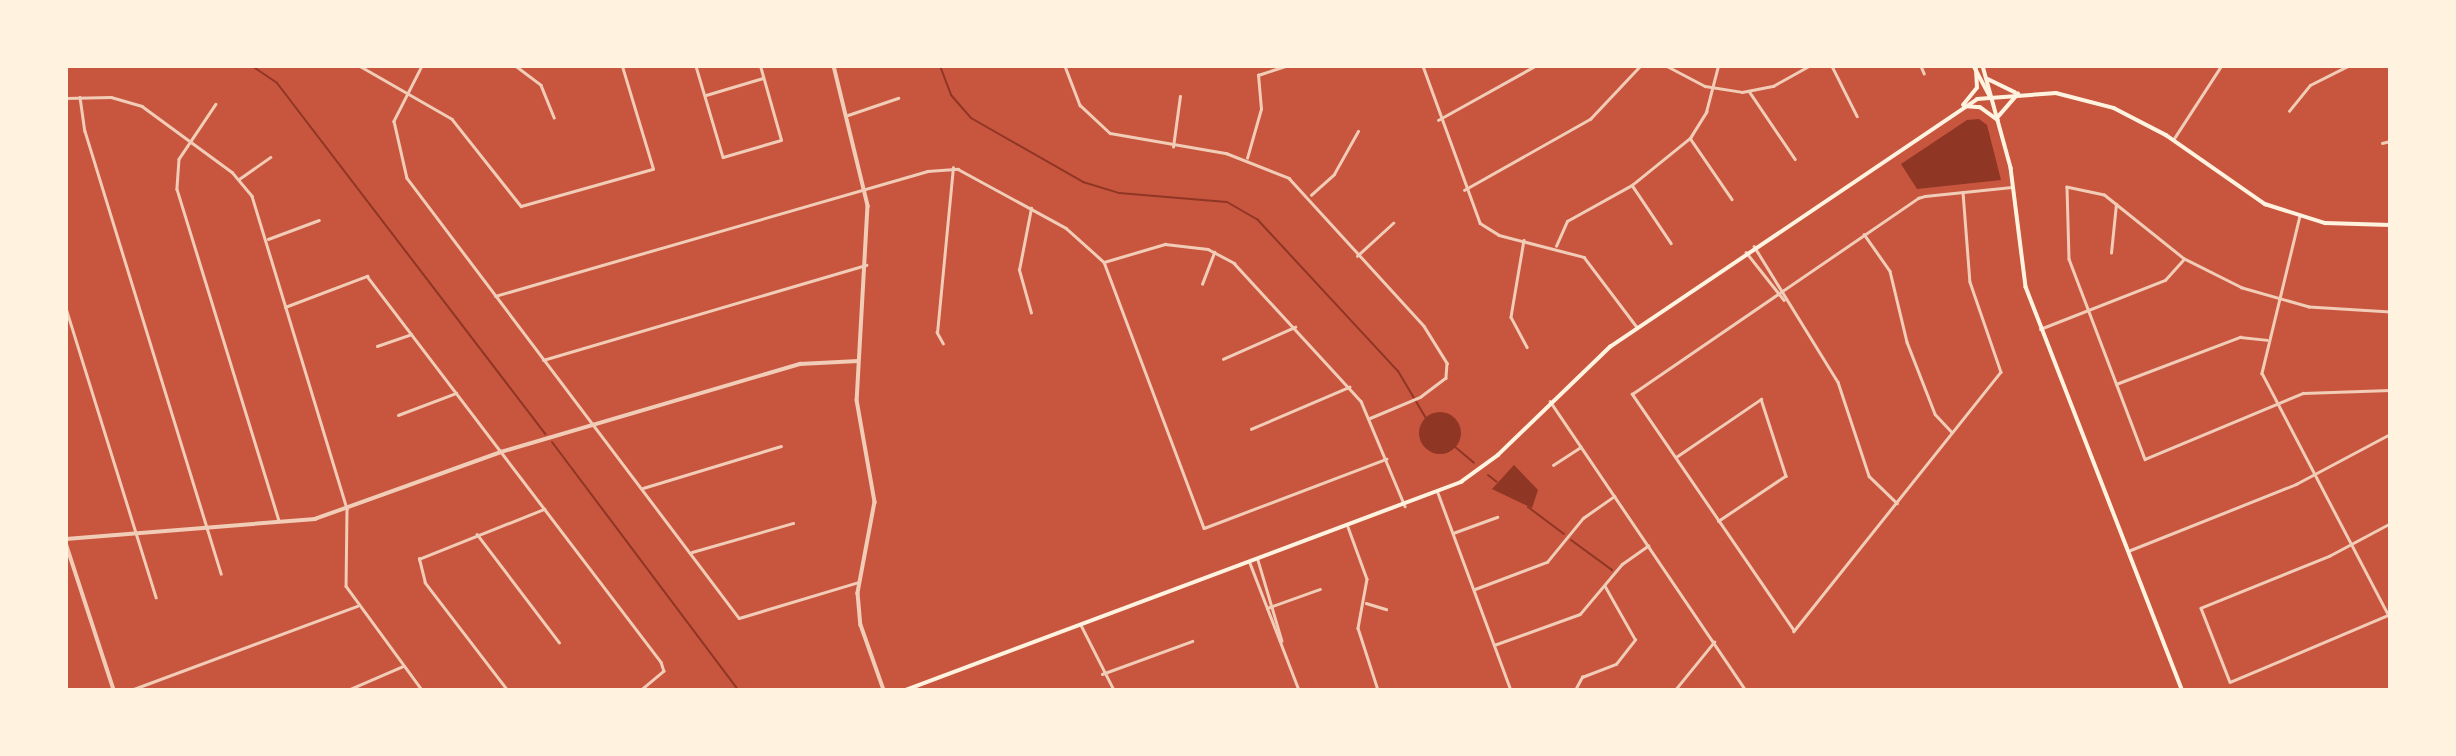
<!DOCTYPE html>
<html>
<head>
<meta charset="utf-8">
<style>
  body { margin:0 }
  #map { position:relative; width:2456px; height:756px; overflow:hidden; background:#c8553d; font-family:Inter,sans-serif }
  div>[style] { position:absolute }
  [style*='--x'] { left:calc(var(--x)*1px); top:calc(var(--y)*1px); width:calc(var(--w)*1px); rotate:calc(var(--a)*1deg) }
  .water>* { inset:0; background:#8f3625 }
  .round { border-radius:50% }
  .stream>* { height:2px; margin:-1px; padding:0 1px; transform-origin:1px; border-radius:1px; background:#8f3625 }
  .minor>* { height:2.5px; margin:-1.25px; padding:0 1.25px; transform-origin:1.25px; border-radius:1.25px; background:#f1ccb7 }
  .tertiary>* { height:3.5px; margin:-1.75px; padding:0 1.75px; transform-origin:1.75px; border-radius:1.75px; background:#f1ccb7 }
  .secondary>* { height:3.5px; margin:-1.75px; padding:0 1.75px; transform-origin:1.75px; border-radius:1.75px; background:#fff3e0 }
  span { translate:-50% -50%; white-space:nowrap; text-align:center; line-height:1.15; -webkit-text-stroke:5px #fff3e0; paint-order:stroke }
  .frame { position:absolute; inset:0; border:68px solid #fff3e0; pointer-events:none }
</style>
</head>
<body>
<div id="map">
  <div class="water">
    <i style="clip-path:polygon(1979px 119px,1987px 125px,2001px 180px,1917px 189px,1901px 164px,1967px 120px)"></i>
    <i class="round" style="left:1419px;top:412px;width:42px;height:42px"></i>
    <i style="clip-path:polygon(1514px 465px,1538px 490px,1532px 508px,1492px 489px)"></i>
  </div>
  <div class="stream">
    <i style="--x:252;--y:66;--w:30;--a:34"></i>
    <i style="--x:277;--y:83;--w:442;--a:52.6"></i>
    <i style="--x:940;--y:66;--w:31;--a:69"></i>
    <i style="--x:951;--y:95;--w:30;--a:49"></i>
    <i style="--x:971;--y:118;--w:129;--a:29.7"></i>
    <i style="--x:1083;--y:182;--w:38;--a:17"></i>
    <i style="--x:1119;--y:193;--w:108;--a:4.8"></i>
    <i style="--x:1227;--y:202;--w:34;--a:30"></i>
    <i style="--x:1257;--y:219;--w:207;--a:47.2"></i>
    <i style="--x:1398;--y:371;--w:57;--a:59.4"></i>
    <i style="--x:552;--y:442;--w:310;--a:53.1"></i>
    <i style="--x:1454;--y:446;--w:26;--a:40"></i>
    <i style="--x:1488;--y:475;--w:11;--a:38"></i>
    <i style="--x:1528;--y:507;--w:45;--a:36.9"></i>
    <i style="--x:1571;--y:540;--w:51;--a:36.2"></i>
  </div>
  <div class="minor">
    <i style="--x:360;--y:66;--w:106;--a:29.9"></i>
    <i style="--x:452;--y:119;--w:111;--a:51.6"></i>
    <i style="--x:521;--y:206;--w:137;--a:-15.7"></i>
    <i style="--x:653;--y:169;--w:108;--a:-106.8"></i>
    <i style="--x:422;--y:66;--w:62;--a:117"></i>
    <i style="--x:394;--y:121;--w:58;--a:77.2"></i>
    <i style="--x:407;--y:178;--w:551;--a:52.96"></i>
    <i style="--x:739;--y:618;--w:125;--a:-16.7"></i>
    <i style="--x:516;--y:66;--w:31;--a:37"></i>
    <i style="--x:541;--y:85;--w:35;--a:68"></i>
    <i style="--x:696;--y:66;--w:95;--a:73.5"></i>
    <i style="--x:723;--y:157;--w:60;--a:-16.3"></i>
    <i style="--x:781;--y:140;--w:77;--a:-105.8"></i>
    <i style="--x:986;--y:66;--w:10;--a:0"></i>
    <i style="--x:1065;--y:66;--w:42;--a:69"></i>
    <i style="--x:1080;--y:105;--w:41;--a:43"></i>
    <i style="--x:1110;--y:133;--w:118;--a:9.8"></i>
    <i style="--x:1226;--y:153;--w:68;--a:21.6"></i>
    <i style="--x:1289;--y:178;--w:200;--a:47.6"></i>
    <i style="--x:1424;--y:326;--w:44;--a:58.1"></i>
    <i style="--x:1447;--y:363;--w:15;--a:94"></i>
    <i style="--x:1446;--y:378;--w:31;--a:143"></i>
    <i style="--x:1421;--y:397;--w:56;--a:157.1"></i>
    <i style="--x:1423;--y:66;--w:167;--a:70"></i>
    <i style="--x:1480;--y:223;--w:22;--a:32"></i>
    <i style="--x:1499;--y:235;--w:88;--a:14.5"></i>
    <i style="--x:1584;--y:257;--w:88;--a:52.9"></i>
    <i style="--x:1667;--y:66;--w:43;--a:27.8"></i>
    <i style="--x:1705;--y:86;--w:37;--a:9"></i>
    <i style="--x:1742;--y:92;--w:32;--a:-11"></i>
    <i style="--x:1773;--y:86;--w:41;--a:-29.1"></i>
    <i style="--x:1832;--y:66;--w:56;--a:63.4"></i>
    <i style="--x:1921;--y:66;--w:8;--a:67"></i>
    <i style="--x:1749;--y:91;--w:82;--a:55.9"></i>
    <i style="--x:706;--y:95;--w:59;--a:-16.6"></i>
    <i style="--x:80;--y:97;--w:34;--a:82"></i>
    <i style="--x:85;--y:131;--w:463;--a:72.9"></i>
    <i style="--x:66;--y:98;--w:45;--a:-1.3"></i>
    <i style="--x:111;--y:97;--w:32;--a:16"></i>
    <i style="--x:142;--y:106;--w:112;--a:36.3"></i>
    <i style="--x:232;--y:172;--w:31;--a:50"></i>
    <i style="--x:252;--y:196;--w:327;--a:73.1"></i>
    <i style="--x:347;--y:509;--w:77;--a:90.7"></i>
    <i style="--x:346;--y:586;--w:129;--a:53.8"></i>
    <i style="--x:216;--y:104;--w:66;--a:123.9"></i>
    <i style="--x:179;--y:159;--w:30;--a:94"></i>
    <i style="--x:177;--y:189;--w:347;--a:72.9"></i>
    <i style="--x:2289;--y:111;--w:33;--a:-51"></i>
    <i style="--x:2310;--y:85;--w:42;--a:-26.6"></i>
    <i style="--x:848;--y:115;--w:53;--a:-18.8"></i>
    <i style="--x:1438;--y:120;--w:111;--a:-29.1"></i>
    <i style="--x:1690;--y:138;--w:74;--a:55.5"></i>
    <i style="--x:2173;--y:140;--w:88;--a:-57"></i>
    <i style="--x:2382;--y:143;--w:8;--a:-14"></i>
    <i style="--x:1173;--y:147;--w:51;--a:-82.2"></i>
    <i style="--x:1247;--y:158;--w:51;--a:-74.1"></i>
    <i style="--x:1261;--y:109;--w:34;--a:-95"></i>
    <i style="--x:1258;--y:75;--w:29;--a:-18"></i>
    <i style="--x:239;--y:179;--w:38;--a:-35"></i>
    <i style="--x:1632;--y:185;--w:70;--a:56.1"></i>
    <i style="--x:1464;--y:190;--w:145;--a:-29.4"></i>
    <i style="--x:1590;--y:119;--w:73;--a:-46.7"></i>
    <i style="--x:1963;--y:192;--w:90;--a:85.6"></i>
    <i style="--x:1970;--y:282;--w:95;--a:71"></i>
    <i style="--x:2001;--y:372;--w:332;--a:128.6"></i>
    <i style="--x:1794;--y:631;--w:287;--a:-124.4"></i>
    <i style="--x:1632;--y:394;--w:347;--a:-34.4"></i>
    <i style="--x:1918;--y:198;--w:7;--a:-16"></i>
    <i style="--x:1925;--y:196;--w:87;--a:-5.9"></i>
    <i style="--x:1311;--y:195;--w:31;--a:-42"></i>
    <i style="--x:1334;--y:174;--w:49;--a:-60.8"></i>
    <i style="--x:2300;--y:216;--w:162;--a:103.6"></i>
    <i style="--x:2262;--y:373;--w:272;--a:62.4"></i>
    <i style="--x:1864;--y:234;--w:45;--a:54.9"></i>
    <i style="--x:1890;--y:271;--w:73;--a:76.5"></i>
    <i style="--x:1907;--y:342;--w:77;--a:68.7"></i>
    <i style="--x:1935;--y:414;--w:25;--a:47"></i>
    <i style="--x:268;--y:239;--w:54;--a:-20.4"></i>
    <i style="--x:1524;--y:240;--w:78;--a:99.6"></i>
    <i style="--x:1511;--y:317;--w:34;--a:62"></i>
    <i style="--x:1556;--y:246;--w:27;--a:-66"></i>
    <i style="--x:1567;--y:221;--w:74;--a:-29"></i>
    <i style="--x:1632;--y:185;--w:75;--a:-39"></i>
    <i style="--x:1690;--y:138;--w:31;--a:-58"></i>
    <i style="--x:1706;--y:112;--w:48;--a:-75.4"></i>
    <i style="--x:1754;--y:246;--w:160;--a:58.3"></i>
    <i style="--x:1838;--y:382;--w:99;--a:71.7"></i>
    <i style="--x:1869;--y:476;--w:39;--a:44"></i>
    <i style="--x:1746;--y:252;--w:61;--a:51.6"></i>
    <i style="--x:2111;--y:253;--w:49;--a:-84.2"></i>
    <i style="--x:1357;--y:256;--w:49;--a:-42.5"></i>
    <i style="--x:1104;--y:262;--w:64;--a:-16.4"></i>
    <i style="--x:1165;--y:244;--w:43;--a:6.6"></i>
    <i style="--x:1208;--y:249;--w:30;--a:28"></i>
    <i style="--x:1234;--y:263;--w:188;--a:47.4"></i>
    <i style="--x:1361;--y:401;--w:114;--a:67.3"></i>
    <i style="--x:1202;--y:284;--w:34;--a:-69"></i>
    <i style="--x:495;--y:296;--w:450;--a:-16.1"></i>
    <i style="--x:927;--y:171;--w:31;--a:-4"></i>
    <i style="--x:958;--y:169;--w:123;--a:28.6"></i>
    <i style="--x:1066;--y:228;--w:51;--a:41.8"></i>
    <i style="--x:1104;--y:262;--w:284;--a:69.4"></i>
    <i style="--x:1204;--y:528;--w:195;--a:-20.8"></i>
    <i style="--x:285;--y:307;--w:88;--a:-20.7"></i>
    <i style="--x:367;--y:276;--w:485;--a:52.7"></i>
    <i style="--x:661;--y:662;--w:9;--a:72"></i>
    <i style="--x:664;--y:671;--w:30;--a:140"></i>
    <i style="--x:66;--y:308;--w:303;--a:72.7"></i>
    <i style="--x:2390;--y:312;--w:81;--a:-176.5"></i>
    <i style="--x:2309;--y:307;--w:70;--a:-164.2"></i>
    <i style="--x:2242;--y:288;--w:65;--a:-153.4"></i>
    <i style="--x:2184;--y:259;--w:102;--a:-141.3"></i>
    <i style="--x:2104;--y:195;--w:38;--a:-168"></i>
    <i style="--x:2067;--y:187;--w:72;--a:88.4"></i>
    <i style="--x:2069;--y:259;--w:214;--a:69.2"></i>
    <i style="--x:2145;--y:459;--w:171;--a:-22.7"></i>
    <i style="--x:2303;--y:393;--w:87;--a:-2"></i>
    <i style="--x:1031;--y:313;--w:45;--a:-105.6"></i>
    <i style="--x:1019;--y:270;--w:63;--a:-79"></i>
    <i style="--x:2040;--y:329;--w:134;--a:-21.4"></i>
    <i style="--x:2165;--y:280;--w:28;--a:-48"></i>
    <i style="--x:943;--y:344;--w:13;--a:-119"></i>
    <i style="--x:937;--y:333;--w:166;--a:-84.5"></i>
    <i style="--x:377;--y:346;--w:36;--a:-19"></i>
    <i style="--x:1223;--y:359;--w:79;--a:-24"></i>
    <i style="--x:543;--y:360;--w:337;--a:-16.4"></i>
    <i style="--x:2116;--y:384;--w:133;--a:-20.8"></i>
    <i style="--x:2240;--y:337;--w:27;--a:6"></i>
    <i style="--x:1550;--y:401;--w:349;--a:55.9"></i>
    <i style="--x:398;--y:415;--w:62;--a:-20.8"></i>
    <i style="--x:1251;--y:429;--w:107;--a:-23.2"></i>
    <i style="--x:1676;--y:457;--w:103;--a:-34.3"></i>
    <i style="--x:1761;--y:399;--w:81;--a:72"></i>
    <i style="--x:1786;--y:476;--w:81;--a:146.1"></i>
    <i style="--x:1553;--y:465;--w:33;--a:-33"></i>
    <i style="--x:643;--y:488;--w:144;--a:-16.9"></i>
    <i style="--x:1438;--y:493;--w:210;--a:69.7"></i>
    <i style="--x:2390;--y:524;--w:68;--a:151.9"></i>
    <i style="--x:2330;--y:556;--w:139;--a:158"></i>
    <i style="--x:2201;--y:608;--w:79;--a:68.6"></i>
    <i style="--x:2230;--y:682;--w:174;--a:-23"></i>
    <i style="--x:1348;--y:527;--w:55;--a:69.9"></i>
    <i style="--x:1367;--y:579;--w:50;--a:100.4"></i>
    <i style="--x:1358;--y:628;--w:65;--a:72.1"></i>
    <i style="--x:1453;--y:533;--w:47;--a:-20"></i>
    <i style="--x:477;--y:534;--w:136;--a:52.8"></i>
    <i style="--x:2128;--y:551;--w:181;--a:-21.7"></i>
    <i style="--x:2296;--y:484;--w:106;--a:-28"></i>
    <i style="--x:692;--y:552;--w:105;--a:-16"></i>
    <i style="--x:1258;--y:560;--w:84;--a:73.5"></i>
    <i style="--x:1250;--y:563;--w:136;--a:68.9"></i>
    <i style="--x:1475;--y:589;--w:77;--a:-20.6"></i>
    <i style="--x:1547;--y:562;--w:57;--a:-50.7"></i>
    <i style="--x:1583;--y:518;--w:38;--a:-35"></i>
    <i style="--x:1366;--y:603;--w:21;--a:17"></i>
    <i style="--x:1267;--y:608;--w:56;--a:-19.7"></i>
    <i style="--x:1081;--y:625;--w:73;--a:63.1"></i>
    <i style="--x:1494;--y:645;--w:91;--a:-19.8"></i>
    <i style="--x:1580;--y:614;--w:65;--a:-50"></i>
    <i style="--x:1622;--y:564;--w:32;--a:-35"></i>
    <i style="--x:1102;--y:674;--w:96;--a:-20.1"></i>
    <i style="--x:131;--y:690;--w:241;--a:-20.4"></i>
    <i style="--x:348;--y:690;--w:60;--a:-23.6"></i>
    <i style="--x:507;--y:690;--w:135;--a:-127.5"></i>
    <i style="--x:425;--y:583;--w:25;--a:-104"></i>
    <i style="--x:419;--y:559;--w:135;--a:-21.8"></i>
    <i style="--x:1575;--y:690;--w:15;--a:-62"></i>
    <i style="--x:1582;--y:677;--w:36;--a:-21"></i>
    <i style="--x:1616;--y:664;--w:31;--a:-52"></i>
    <i style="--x:1635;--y:640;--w:61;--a:-119.5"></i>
    <i style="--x:1675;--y:690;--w:62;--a:-50.9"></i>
  </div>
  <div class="tertiary">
    <i style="--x:834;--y:66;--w:144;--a:76.3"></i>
    <i style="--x:868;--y:206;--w:194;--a:93.2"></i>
    <i style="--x:857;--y:400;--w:104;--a:80"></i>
    <i style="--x:875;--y:502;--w:93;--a:100.6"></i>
    <i style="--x:858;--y:593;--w:32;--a:85"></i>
    <i style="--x:861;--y:625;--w:69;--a:70.5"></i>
    <i style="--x:66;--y:539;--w:250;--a:-4.6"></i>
    <i style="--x:315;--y:519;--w:198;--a:-19.8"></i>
    <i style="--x:501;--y:452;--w:312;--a:-16.4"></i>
    <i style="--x:800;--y:364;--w:58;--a:-3"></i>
    <i style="--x:66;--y:543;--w:155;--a:71.9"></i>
  </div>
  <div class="secondary">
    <i style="--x:1974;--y:66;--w:34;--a:62"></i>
    <i style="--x:1983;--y:66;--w:106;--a:74.6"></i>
    <i style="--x:2011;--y:168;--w:120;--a:82.8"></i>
    <i style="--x:2026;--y:287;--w:432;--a:68.8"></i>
    <i style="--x:1988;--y:79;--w:30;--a:26"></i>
    <i style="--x:1963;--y:105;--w:22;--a:-51"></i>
    <i style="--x:1977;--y:88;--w:18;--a:-93"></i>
    <i style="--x:1964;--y:106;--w:16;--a:4"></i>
    <i style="--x:1980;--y:107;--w:22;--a:36"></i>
    <i style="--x:1997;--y:118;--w:32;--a:-49"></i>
    <i style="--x:906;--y:690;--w:593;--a:-20.54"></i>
    <i style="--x:1461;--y:482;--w:46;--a:-36.1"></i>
    <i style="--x:1498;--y:455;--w:156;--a:-44"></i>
    <i style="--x:1610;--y:347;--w:443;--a:-34"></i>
    <i style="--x:1977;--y:99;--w:79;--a:-4.3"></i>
    <i style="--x:2056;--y:93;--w:60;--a:14.5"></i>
    <i style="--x:2114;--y:108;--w:59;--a:27.4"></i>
    <i style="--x:2166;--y:135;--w:121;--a:34.9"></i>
    <i style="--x:2265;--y:204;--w:63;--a:17.6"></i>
    <i style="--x:2325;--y:223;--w:65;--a:1.8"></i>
  </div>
  <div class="frame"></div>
</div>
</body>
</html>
